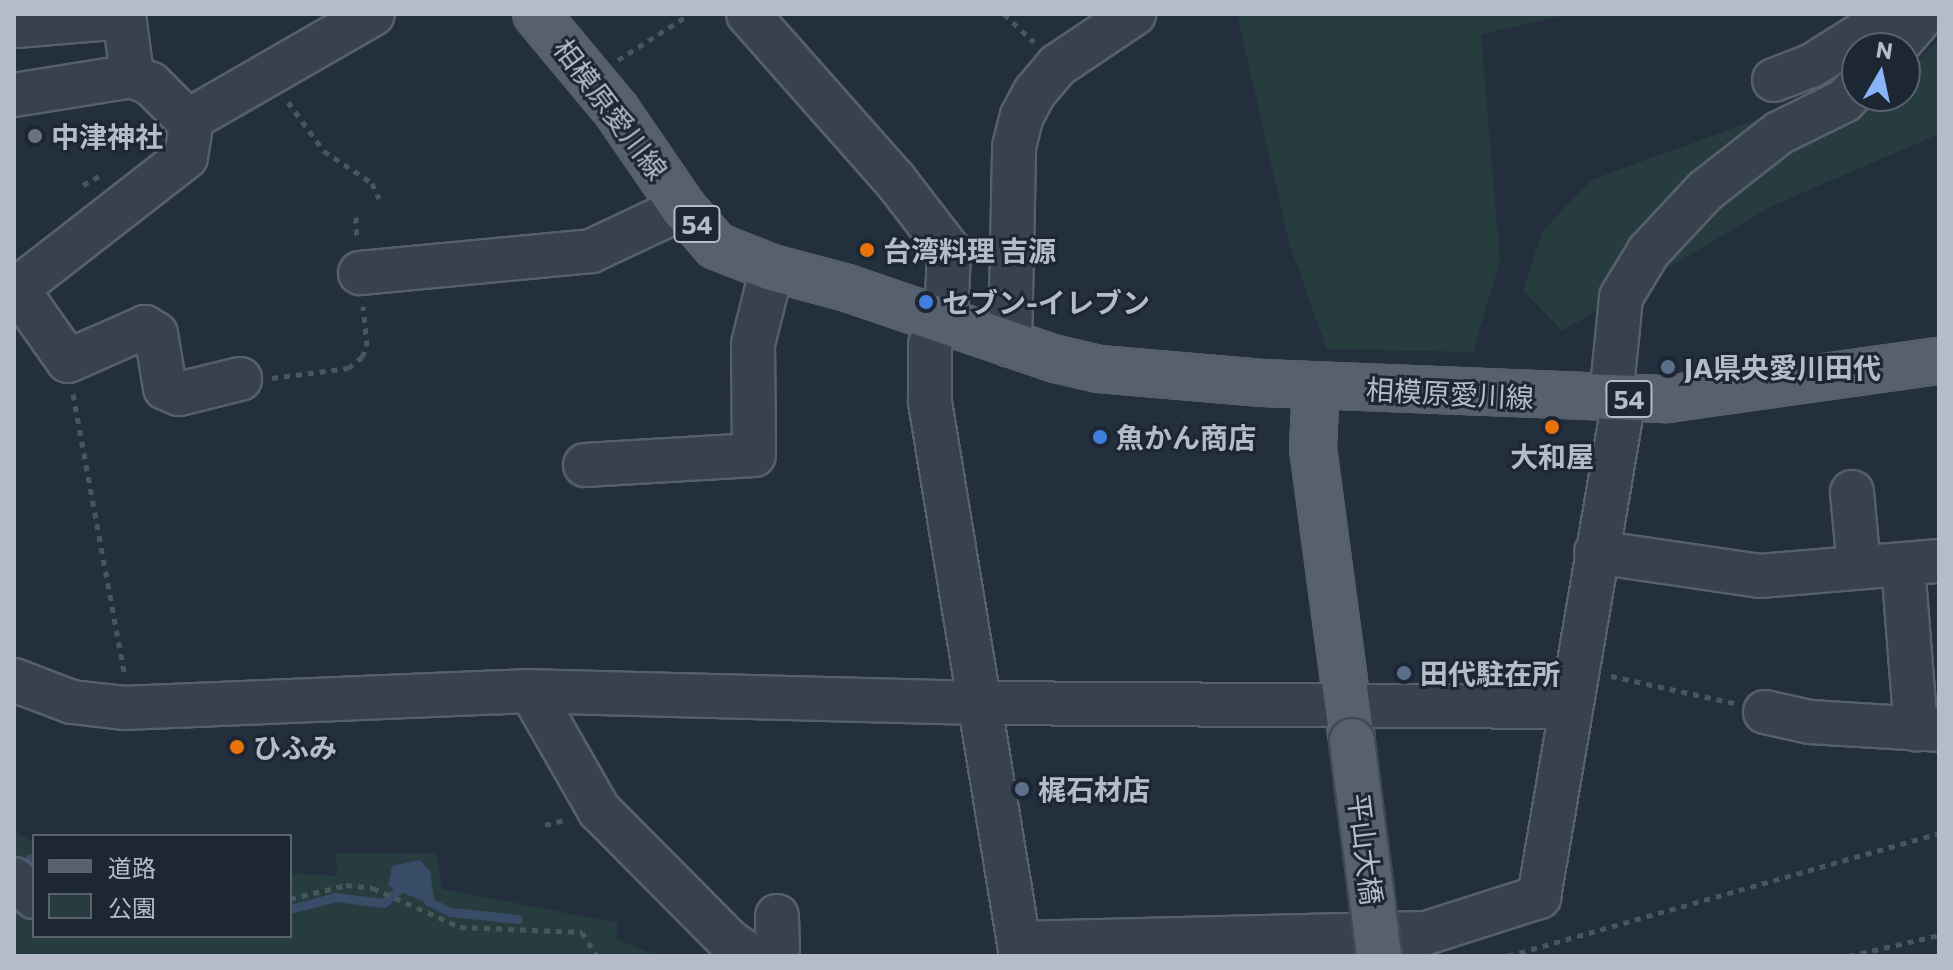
<!DOCTYPE html>
<html>
<head>
<meta charset="utf-8">
<style>
  body { margin:0 }
  #map { position:relative; width:1953px; height:970px; overflow:hidden; background:#242f3e; font-family:Commissioner,"Noto Sans JP",sans-serif }
  div>[style] { position:absolute }
  [style*='--x'] { left:calc(var(--x)*1px); top:calc(var(--y)*1px); width:calc(var(--w)*1px); rotate:calc(var(--a)*1deg) }
  .green>* { inset:0; background:#263c3f }
  .water>* { inset:0; background:#394c67 }
  .stream>* { height:9px; margin:-4.5px; padding:0 4.5px; transform-origin:4.5px; border-radius:4.5px; background:#394c67 }
  .path>* { height:5px; margin-top:-2.5px; transform-origin:0; background:repeating-linear-gradient(90deg,#44595c 0 6px,transparent 0 12px) }
  .roads { filter:drop-shadow(2px 0 #565f6c) drop-shadow(-2px 0 #565f6c) drop-shadow(0 2px #565f6c) drop-shadow(0 -2px #565f6c) }
  .minor>* { height:42px; margin:-21px; padding:0 21px; transform-origin:21px; border-radius:21px; background:#38414e }
  .major>* { height:44px; margin:-22px; padding:0 22px; transform-origin:22px; border-radius:22px; background:#56606e }
  .bridges { filter:drop-shadow(2px 0 #414a57) drop-shadow(-2px 0 #414a57) drop-shadow(0 2px #414a57) drop-shadow(0 -2px #414a57) }
  .major-bridge>* { height:44px; margin:-22px; padding:0 22px; transform-origin:22px; border-radius:22px; background:#56606e }
  .dots>* { width:22px; height:22px; translate:-50% -50%; box-sizing:border-box; border:4px solid #1d2633; border-radius:50% }
  span { translate:-50% -50%; white-space:nowrap; text-align:center; line-height:1.15; -webkit-text-stroke:6px #1d2633; paint-order:stroke }
  .shield-label span { padding:2px 6px; background:#1d2633; border:2px solid; border-radius:6px; -webkit-text-stroke-width:0 }
  .shield-label { font-size:26px; color:#b4bcc9; font-weight:700 }
  .street-label { font-size:28px; color:#b4bcc9 }
  .poi-label { font-size:28px; color:#b4bcc9; font-weight:700 }
  .left { translate:0 -50%; text-align:left }
  .frame { position:absolute; inset:0; border:16px solid #b4bcc9; pointer-events:none }
  .legend { position:absolute; left:32px; top:834px; width:260px; height:104px; box-sizing:border-box; background:#1d2633; border:2px solid #59626f; margin:0; padding:10px 14px; list-style:none; font-size:24px; color:#b4bcc9 }
  .legend li { display:flex; align-items:center; gap:16px; height:40px }
  .legend b { width:40px; border:2px solid #59626f }
  .north { position:absolute; left:1841px; top:32px; width:80px; height:80px; box-sizing:border-box; background:#1d2633; border:2px solid #59626f; border-radius:50%; rotate:9deg; font-size:22px; font-weight:700; line-height:32px; text-align:center; color:#b4bcc9 }
  .north::after { content:''; display:block; margin:auto; width:28px; height:36px; background:#8ab4f8; clip-path:polygon(50% 0,100% 100%,50% 72%,0 100%) }
</style>
</head>
<body>
<div id="map">
  <div class="green">
    <i style="clip-path:polygon(1237px 14px,1571px 14px,1481px 34px,1500px 261px,1473px 352px,1327px 349px,1290px 246px)"></i>
    <i style="clip-path:polygon(1939px 39px,1939px 134px,1772px 206px,1562px 331px,1523px 290px,1542px 232px,1591px 180px,1857px 83px,1857px 96px,1905px 96px,1905px 66px,1918px 61px)"></i>
    <i style="clip-path:polygon(14px 831px,34px 843px,34px 936px,290px 936px,290px 873px,337px 876px,336px 853px,436px 854px,442px 889px,618px 923px,616px 939px,658px 956px,14px 956px)"></i>
  </div>
  <div class="water">
    <i style="clip-path:polygon(420px 860px,430px 871px,435px 907px,388px 886px,392px 866px)"></i>
  </div>
  <div class="stream">
    <i style="--x:30;--y:858;--w:7;--a:56"></i>
    <i style="--x:428;--y:901;--w:25;--a:26"></i>
    <i style="--x:451;--y:912;--w:67;--a:6"></i>
    <i style="--x:290;--y:909;--w:48;--a:-14.6"></i>
    <i style="--x:336;--y:897;--w:48;--a:7.1"></i>
    <i style="--x:384;--y:903;--w:26;--a:-43"></i>
  </div>
  <div class="path">
    <i style="--x:1004;--y:14;--w:41;--a:43"></i>
    <i style="--x:618;--y:60;--w:85;--a:-32.6"></i>
    <i style="--x:288;--y:102;--w:61;--a:53.7"></i>
    <i style="--x:324;--y:151;--w:58;--a:33.7"></i>
    <i style="--x:372;--y:183;--w:17;--a:66"></i>
    <i style="--x:83;--y:185;--w:23;--a:-29"></i>
    <i style="--x:356;--y:217;--w:23;--a:88"></i>
    <i style="--x:272;--y:378;--w:77;--a:-7.5"></i>
    <i style="--x:348;--y:368;--w:18;--a:-38"></i>
    <i style="--x:362;--y:357;--w:12;--a:-66"></i>
    <i style="--x:367;--y:346;--w:40;--a:-95.7"></i>
    <i style="--x:73;--y:394;--w:287;--a:79.6"></i>
    <i style="--x:1611;--y:676;--w:126;--a:12.4"></i>
    <i style="--x:545;--y:825;--w:23;--a:-15"></i>
    <i style="--x:290;--y:899;--w:58;--a:-14"></i>
    <i style="--x:346;--y:885;--w:27;--a:6"></i>
    <i style="--x:373;--y:888;--w:95;--a:24.1"></i>
    <i style="--x:460;--y:927;--w:122;--a:2.3"></i>
    <i style="--x:582;--y:932;--w:28;--a:58"></i>
    <i style="--x:1508;--y:956;--w:448;--a:-15.9"></i>
    <i style="--x:1849;--y:956;--w:92;--a:-13.1"></i>
  </div>
  <div class="roads">
    <div class="minor">
      <i style="--x:748;--y:14;--w:222;--a:48.5"></i>
      <i style="--x:895;--y:180;--w:88;--a:52.4"></i>
      <i style="--x:949;--y:250;--w:50;--a:92.3"></i>
      <i style="--x:947;--y:300;--w:48;--a:110.7"></i>
      <i style="--x:930;--y:345;--w:57;--a:90"></i>
      <i style="--x:930;--y:402;--w:561;--a:80.67"></i>
      <i style="--x:14;--y:17;--w:9;--a:77"></i>
      <i style="--x:16;--y:26;--w:108;--a:-4.8"></i>
      <i style="--x:1895;--y:48;--w:45;--a:-49.5"></i>
      <i style="--x:1774;--y:80;--w:40;--a:-21"></i>
      <i style="--x:1811;--y:66;--w:60;--a:-32.1"></i>
      <i style="--x:1862;--y:34;--w:27;--a:-48"></i>
      <i style="--x:14;--y:95;--w:120;--a:-9.1"></i>
      <i style="--x:189;--y:120;--w:212;--a:-29.9"></i>
      <i style="--x:360;--y:273;--w:232;--a:-5.4"></i>
      <i style="--x:591;--y:251;--w:102;--a:-25.1"></i>
      <i style="--x:17;--y:289;--w:88;--a:54.7"></i>
      <i style="--x:68;--y:361;--w:84;--a:-23.8"></i>
      <i style="--x:145;--y:327;--w:13;--a:32"></i>
      <i style="--x:156;--y:334;--w:55;--a:80.5"></i>
      <i style="--x:165;--y:388;--w:15;--a:23"></i>
      <i style="--x:179;--y:394;--w:63;--a:-13.8"></i>
      <i style="--x:14;--y:291;--w:218;--a:-37.9"></i>
      <i style="--x:186;--y:157;--w:33;--a:-81"></i>
      <i style="--x:191;--y:124;--w:57;--a:-135"></i>
      <i style="--x:151;--y:84;--w:21;--a:-157"></i>
      <i style="--x:132;--y:76;--w:63;--a:-97.4"></i>
      <i style="--x:1010;--y:345;--w:198;--a:-88.8"></i>
      <i style="--x:1014;--y:147;--w:32;--a:-76"></i>
      <i style="--x:1022;--y:116;--w:27;--a:-62"></i>
      <i style="--x:1035;--y:92;--w:35;--a:-50"></i>
      <i style="--x:1058;--y:65;--w:92;--a:-33.9"></i>
      <i style="--x:1611;--y:398;--w:101;--a:-84.3"></i>
      <i style="--x:1621;--y:297;--w:54;--a:-58.7"></i>
      <i style="--x:1649;--y:251;--w:82;--a:-47"></i>
      <i style="--x:1705;--y:191;--w:94;--a:-38.1"></i>
      <i style="--x:1779;--y:133;--w:72;--a:-26.2"></i>
      <i style="--x:1844;--y:101;--w:19;--a:-47"></i>
      <i style="--x:585;--y:465;--w:169;--a:-3.4"></i>
      <i style="--x:754;--y:455;--w:111;--a:-90.5"></i>
      <i style="--x:753;--y:344;--w:78;--a:-76"></i>
      <i style="--x:1852;--y:492;--w:75;--a:84.7"></i>
      <i style="--x:1596;--y:552;--w:166;--a:8.3"></i>
      <i style="--x:1760;--y:576;--w:180;--a:-4.8"></i>
      <i style="--x:1903;--y:565;--w:165;--a:85.5"></i>
      <i style="--x:14;--y:680;--w:62;--a:20.8"></i>
      <i style="--x:72;--y:702;--w:52;--a:6.6"></i>
      <i style="--x:124;--y:708;--w:399;--a:-2.4"></i>
      <i style="--x:523;--y:691;--w:455;--a:1.5"></i>
      <i style="--x:978;--y:703;--w:592;--a:0.39"></i>
      <i style="--x:532;--y:693;--w:135;--a:60.2"></i>
      <i style="--x:599;--y:810;--w:186;--a:45.2"></i>
      <i style="--x:730;--y:942;--w:25;--a:34"></i>
      <i style="--x:1765;--y:712;--w:46;--a:12.5"></i>
      <i style="--x:1810;--y:722;--w:129;--a:3.5"></i>
      <i style="--x:14;--y:879;--w:27;--a:42"></i>
      <i style="--x:777;--y:916;--w:40;--a:88.6"></i>
      <i style="--x:1019;--y:943;--w:407;--a:-1.4"></i>
      <i style="--x:1426;--y:933;--w:119;--a:-17.7"></i>
      <i style="--x:1539;--y:897;--w:505;--a:-80.31"></i>
    </div>
    <div class="major">
      <i style="--x:536;--y:14;--w:125;--a:50.2"></i>
      <i style="--x:616;--y:110;--w:119;--a:55.6"></i>
      <i style="--x:683;--y:208;--w:50;--a:49"></i>
      <i style="--x:716;--y:246;--w:60;--a:21.4"></i>
      <i style="--x:772;--y:268;--w:78;--a:14.9"></i>
      <i style="--x:847;--y:288;--w:221;--a:18.8"></i>
      <i style="--x:1056;--y:359;--w:44;--a:13.1"></i>
      <i style="--x:1099;--y:369;--w:164;--a:4.9"></i>
      <i style="--x:1262;--y:383;--w:405;--a:2.3"></i>
      <i style="--x:1667;--y:399;--w:275;--a:-8"></i>
      <i style="--x:1316;--y:386;--w:62;--a:92.8"></i>
      <i style="--x:1313;--y:448;--w:296;--a:82.4"></i>
    </div>
  </div>
  <div class="bridges">
    <div class="major-bridge">
      <i style="--x:1352;--y:741;--w:217;--a:82.8"></i>
    </div>
  </div>
  <div class="dots">
    <i style="left:35px;top:136px;background:#6b7280"></i>
    <i style="left:867px;top:250px;background:#e8710a"></i>
    <i style="left:926px;top:302px;background:#3f7fe0"></i>
    <i style="left:1668px;top:367px;background:#5c6f8a"></i>
    <i style="left:1552px;top:427px;background:#e8710a"></i>
    <i style="left:1100px;top:437px;background:#3f7fe0"></i>
    <i style="left:1404px;top:673px;background:#5c6f8a"></i>
    <i style="left:237px;top:747px;background:#e8710a"></i>
    <i style="left:1022px;top:789px;background:#5c6f8a"></i>
  </div>
  <div class="shield-label">
    <span style="left:697px;top:224px">54</span>
    <span style="left:1629px;top:399px">54</span>
  </div>
  <div class="street-label">
    <span style="left:611px;top:109px;rotate:53deg">相模原愛川線</span>
    <span style="left:1450px;top:393px;rotate:3deg">相模原愛川線</span>
    <span style="left:1366px;top:849px;rotate:83deg">平山大橋</span>
  </div>
  <div class="poi-label">
    <span class="left" style="left:51px;top:136px">中津神社</span>
    <span class="left" style="left:883px;top:250px">台湾料理 吉源</span>
    <span class="left" style="left:942px;top:302px">セブン-イレブン</span>
    <span class="left" style="left:1684px;top:367px">JA県央愛川田代</span>
    <span class="left" style="left:1116px;top:437px">魚かん商店</span>
    <span style="left:1552px;top:456px">大和屋</span>
    <span class="left" style="left:1420px;top:673px">田代駐在所</span>
    <span class="left" style="left:253px;top:747px">ひふみ</span>
    <span class="left" style="left:1038px;top:789px">梶石材店</span>
  </div>
  <div class="frame"></div>
  <ul class="legend">
  <li><b style="height:10px;background:#56606e"></b>道路</li>
  <li><b style="height:22px;background:#263c3f"></b>公園</li>
  </ul>
  <div class="north">N</div>
</div>
</body>
</html>
